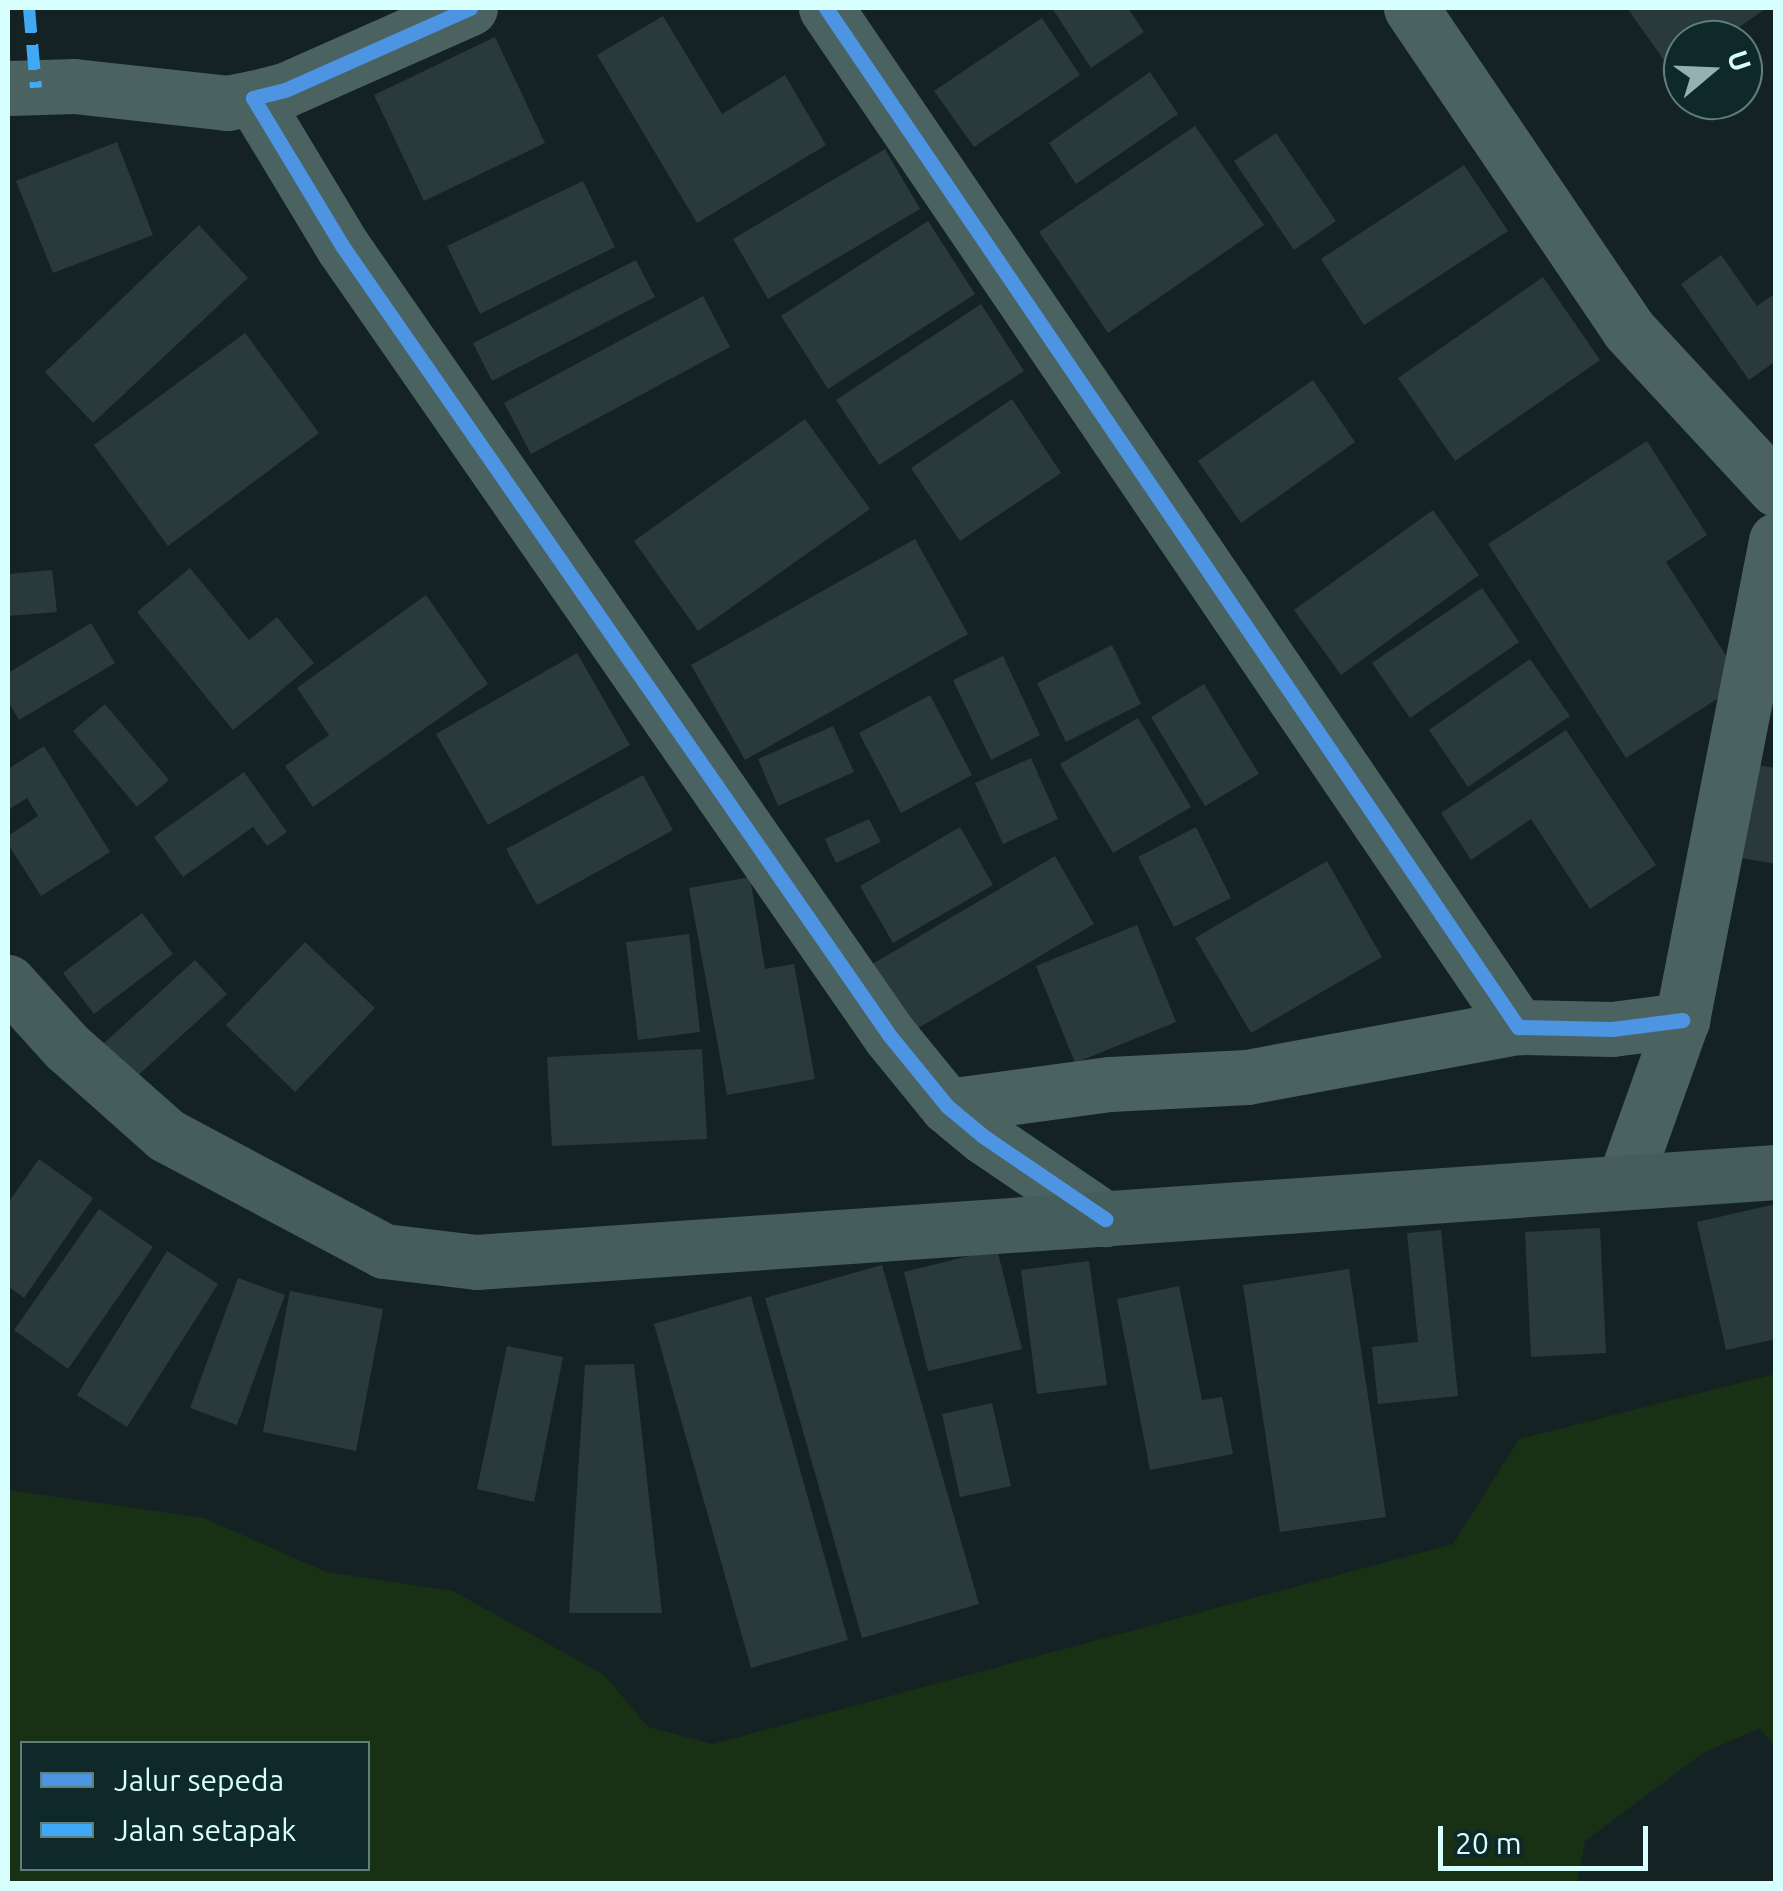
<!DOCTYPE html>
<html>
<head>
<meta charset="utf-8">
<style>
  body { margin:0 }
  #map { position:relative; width:1783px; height:1891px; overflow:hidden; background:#152223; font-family:Ubuntu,sans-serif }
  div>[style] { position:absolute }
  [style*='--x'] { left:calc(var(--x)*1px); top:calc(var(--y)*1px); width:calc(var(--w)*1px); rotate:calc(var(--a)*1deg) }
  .green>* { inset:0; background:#183114 }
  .building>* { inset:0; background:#2a393a }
  .minor>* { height:55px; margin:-27.5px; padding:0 27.5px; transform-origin:27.5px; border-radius:27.5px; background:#4a6361 }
  .secondary>* { height:55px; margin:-27.5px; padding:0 27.5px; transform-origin:27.5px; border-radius:27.5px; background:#455e5c }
  .quiet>* { height:12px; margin-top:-6px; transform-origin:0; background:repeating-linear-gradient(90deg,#3fa9f5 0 25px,transparent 0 37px) }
  .cycleway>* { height:15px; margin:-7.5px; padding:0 7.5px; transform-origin:7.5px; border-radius:7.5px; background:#4d94e3 }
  span { translate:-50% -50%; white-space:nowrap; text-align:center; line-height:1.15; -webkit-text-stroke:10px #0f2829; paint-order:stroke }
  .frame { position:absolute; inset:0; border:10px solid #d7fffd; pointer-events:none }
  .legend { position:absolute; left:20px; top:1741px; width:350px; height:130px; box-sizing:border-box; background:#0f2829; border:2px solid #5f7e7e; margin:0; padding:12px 18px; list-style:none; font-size:30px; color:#d7fffd }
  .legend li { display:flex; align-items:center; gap:20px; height:50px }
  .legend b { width:50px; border:2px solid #5f7e7e }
  .north { position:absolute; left:1663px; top:20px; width:100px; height:100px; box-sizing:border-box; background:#0f2829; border:2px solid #5f7e7e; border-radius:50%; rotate:71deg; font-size:28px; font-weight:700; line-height:40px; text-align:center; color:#d7fffd }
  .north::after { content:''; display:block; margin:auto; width:35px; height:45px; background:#93b2b1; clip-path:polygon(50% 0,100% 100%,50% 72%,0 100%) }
  .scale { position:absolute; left:1438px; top:1826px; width:210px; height:45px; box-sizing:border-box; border:5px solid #d7fffd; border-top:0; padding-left:12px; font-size:30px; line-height:35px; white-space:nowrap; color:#d7fffd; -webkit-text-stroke:8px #0f2829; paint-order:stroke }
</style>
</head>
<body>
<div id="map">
  <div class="green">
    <i style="clip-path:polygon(evenodd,1775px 1374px,1775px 1748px,1760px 1728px,1703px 1753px,1585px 1841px,1577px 1883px,8px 1883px,8px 1490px,204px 1518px,326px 1572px,453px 1591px,604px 1675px,648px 1727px,713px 1744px,1453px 1544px,1519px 1439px,1775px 1374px,22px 1744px,368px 1744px,368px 1868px,22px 1868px,22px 1744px)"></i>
  </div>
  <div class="building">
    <i style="clip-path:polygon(1052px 8px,1128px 8px,1144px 32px,1091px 68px)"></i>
    <i style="clip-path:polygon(1627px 8px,1767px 8px,1720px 40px,1683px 40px,1683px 66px,1673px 73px)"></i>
    <i style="clip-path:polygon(663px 16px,722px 114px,785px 75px,826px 145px,697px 223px,597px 55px)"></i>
    <i style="clip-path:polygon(1042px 18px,1080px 75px,974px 147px,934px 91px)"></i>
    <i style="clip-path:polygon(495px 37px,545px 143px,424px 201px,374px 95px)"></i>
    <i style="clip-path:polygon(1150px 72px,1178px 114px,1076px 184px,1049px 143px)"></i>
    <i style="clip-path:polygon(1195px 126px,1264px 225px,1108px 333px,1039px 232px)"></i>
    <i style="clip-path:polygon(1276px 133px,1336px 221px,1294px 250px,1234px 161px)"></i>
    <i style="clip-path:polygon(117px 142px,153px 235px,53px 273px,16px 181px)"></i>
    <i style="clip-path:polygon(885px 149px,920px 209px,768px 299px,733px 239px)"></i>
    <i style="clip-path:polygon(1464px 165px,1508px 231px,1364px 325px,1321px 259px)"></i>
    <i style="clip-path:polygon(583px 181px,615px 247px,480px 314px,447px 246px)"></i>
    <i style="clip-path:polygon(928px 221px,975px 294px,828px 389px,781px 316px)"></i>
    <i style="clip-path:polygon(199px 225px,248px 278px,93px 423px,45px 372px)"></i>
    <i style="clip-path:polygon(1721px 255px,1757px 306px,1776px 293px,1776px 361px,1749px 380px,1681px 284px)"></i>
    <i style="clip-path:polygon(636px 260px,655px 297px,492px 381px,473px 343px)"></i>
    <i style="clip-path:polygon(1543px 277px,1600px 360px,1455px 461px,1398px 378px)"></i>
    <i style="clip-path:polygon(703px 296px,730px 347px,531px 454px,504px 403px)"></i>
    <i style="clip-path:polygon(981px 304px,1024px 371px,879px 465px,836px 400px)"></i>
    <i style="clip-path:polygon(245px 333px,319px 433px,168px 546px,94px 445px)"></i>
    <i style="clip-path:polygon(1313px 380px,1355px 442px,1241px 523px,1198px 461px)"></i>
    <i style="clip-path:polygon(1012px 399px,1061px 473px,960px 541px,911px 468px)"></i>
    <i style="clip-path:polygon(805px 419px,870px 509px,698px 631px,634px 541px)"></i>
    <i style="clip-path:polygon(1647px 441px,1707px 535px,1666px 562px,1743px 682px,1626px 758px,1488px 544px)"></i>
    <i style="clip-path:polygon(1433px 510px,1479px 575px,1341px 675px,1294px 610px)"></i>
    <i style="clip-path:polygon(915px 539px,968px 634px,745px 760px,691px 665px)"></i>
    <i style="clip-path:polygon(190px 568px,249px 640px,277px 617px,314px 663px,233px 730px,137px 612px)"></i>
    <i style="clip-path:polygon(52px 570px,57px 612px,8px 616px,8px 574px)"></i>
    <i style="clip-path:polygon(1482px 588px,1519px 642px,1410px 718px,1372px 663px)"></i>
    <i style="clip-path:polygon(426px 595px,488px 684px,313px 807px,285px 766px,329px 735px,297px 688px)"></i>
    <i style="clip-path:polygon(91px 623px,115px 663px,19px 720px,8px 701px,8px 673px)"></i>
    <i style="clip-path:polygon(1112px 645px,1141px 704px,1066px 742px,1037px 683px)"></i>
    <i style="clip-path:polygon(577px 653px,630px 745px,488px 825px,436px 734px)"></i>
    <i style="clip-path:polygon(1003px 656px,1040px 735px,991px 760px,953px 680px)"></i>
    <i style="clip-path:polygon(1530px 659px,1570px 716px,1468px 787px,1429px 730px)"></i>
    <i style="clip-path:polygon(1204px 684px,1259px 774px,1205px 806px,1151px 717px)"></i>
    <i style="clip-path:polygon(930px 695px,972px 775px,901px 813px,859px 733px)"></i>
    <i style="clip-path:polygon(105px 704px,169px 780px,137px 807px,73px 731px)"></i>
    <i style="clip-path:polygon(1138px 718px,1191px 807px,1113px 853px,1060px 764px)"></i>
    <i style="clip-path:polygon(833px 726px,854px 772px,778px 806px,758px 759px)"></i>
    <i style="clip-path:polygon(1566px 730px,1656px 865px,1590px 909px,1531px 819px,1471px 860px,1441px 813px)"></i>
    <i style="clip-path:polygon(44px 746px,110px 852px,41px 896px,8px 844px,8px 836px,38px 816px,27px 798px,8px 810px,8px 769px)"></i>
    <i style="clip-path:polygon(1031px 758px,1058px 819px,1003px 844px,975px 783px)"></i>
    <i style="clip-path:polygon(1757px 765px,1776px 768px,1776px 864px,1741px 858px)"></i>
    <i style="clip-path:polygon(244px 772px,287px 832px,267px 846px,253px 827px,183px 877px,154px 837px)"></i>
    <i style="clip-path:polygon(643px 775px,673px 830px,537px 905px,506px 849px)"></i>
    <i style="clip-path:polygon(869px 819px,881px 842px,836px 863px,825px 839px)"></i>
    <i style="clip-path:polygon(960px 827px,993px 885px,893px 943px,860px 886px)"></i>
    <i style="clip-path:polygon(1196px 827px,1231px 898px,1174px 927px,1138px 857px)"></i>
    <i style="clip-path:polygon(1055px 856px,1094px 924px,903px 1037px,864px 969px)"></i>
    <i style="clip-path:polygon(1327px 861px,1382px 957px,1251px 1033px,1195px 938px)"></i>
    <i style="clip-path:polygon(750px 877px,765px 969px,794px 964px,815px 1079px,727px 1095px,689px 888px)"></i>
    <i style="clip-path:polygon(142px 913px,173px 954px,94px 1014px,63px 973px)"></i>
    <i style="clip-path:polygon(1137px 925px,1176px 1022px,1075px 1063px,1036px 966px)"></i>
    <i style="clip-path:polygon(689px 934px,700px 1032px,638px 1040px,626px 942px)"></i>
    <i style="clip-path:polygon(305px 942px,375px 1008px,295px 1092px,226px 1025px)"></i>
    <i style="clip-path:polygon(195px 960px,227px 994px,134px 1079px,102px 1045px)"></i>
    <i style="clip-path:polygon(702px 1049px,707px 1139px,552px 1146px,547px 1057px)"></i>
    <i style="clip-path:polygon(39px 1159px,93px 1198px,24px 1298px,8px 1286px,8px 1203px)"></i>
    <i style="clip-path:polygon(1776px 1204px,1776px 1339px,1726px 1350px,1697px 1222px)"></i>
    <i style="clip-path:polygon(99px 1209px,153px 1247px,68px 1369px,14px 1330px)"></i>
    <i style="clip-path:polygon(1600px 1228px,1606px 1353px,1531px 1357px,1525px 1232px)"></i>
    <i style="clip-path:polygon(1441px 1230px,1458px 1396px,1378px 1404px,1372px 1347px,1418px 1342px,1407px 1233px)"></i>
    <i style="clip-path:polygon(997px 1249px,1022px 1349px,928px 1371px,904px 1272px)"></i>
    <i style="clip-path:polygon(167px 1251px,218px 1284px,127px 1427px,77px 1395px)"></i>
    <i style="clip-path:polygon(1089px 1261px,1107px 1385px,1037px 1394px,1021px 1270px)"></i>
    <i style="clip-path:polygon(882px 1265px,979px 1604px,862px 1638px,765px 1298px)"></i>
    <i style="clip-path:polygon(1349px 1269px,1386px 1517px,1280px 1532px,1243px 1285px)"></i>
    <i style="clip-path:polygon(238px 1278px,285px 1295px,237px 1425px,190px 1408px)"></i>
    <i style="clip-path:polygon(1179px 1286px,1202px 1400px,1222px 1397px,1233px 1454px,1150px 1470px,1117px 1299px)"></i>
    <i style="clip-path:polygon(290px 1291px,383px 1309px,356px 1451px,263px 1432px)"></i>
    <i style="clip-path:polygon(751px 1296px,848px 1640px,751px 1668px,654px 1324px)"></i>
    <i style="clip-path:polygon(507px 1346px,563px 1357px,534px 1502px,477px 1489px)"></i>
    <i style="clip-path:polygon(634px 1364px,662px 1613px,569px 1613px,585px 1365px)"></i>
    <i style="clip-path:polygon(992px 1403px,1011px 1486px,960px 1497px,942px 1414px)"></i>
  </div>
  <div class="minor">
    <i style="--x:470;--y:8;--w:202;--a:156.1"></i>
    <i style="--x:285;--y:90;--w:33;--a:166"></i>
    <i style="--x:253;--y:98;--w:174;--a:58.9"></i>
    <i style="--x:343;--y:247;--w:960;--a:55.27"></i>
    <i style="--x:890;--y:1036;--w:90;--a:50.8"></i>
    <i style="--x:947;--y:1106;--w:47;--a:39.8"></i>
    <i style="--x:983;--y:1136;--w:148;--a:34.2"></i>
    <i style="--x:826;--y:8;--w:1232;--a:55.82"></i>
    <i style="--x:1518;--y:1027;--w:94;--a:1.2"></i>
    <i style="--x:1612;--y:1029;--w:71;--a:-7.3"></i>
    <i style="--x:1411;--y:8;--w:387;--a:55.9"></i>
    <i style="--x:1628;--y:329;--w:218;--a:47.2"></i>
    <i style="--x:8;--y:88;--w:66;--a:-1.7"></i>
    <i style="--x:74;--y:86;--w:154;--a:6.3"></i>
    <i style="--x:227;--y:103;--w:26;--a:-11"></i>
    <i style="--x:947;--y:1106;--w:164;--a:-7.7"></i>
    <i style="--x:1110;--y:1084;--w:137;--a:-2.9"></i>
    <i style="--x:1247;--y:1077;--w:276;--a:-10.5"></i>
    <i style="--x:1624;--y:1182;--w:172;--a:-70.3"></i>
    <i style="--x:1682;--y:1020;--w:489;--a:-78.9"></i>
  </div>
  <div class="secondary">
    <i style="--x:8;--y:982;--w:88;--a:47.8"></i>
    <i style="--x:67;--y:1047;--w:132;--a:41.6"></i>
    <i style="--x:166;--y:1135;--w:247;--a:28"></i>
    <i style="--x:384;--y:1251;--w:93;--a:6.8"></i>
    <i style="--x:476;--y:1262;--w:1303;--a:-3.96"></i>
  </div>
  <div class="quiet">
    <i style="--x:29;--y:8;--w:80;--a:85"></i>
  </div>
  <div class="cycleway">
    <i style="--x:470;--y:8;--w:202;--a:156.1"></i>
    <i style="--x:285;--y:90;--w:33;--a:166"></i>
    <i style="--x:253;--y:98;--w:174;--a:58.9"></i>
    <i style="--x:343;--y:247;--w:960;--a:55.27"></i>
    <i style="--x:890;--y:1036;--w:90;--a:50.8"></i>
    <i style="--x:947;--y:1106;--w:47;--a:39.8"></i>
    <i style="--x:983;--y:1136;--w:148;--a:34.2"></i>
    <i style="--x:826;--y:8;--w:1232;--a:55.82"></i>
    <i style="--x:1518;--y:1027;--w:94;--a:1.2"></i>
    <i style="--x:1612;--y:1029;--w:71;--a:-7.3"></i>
  </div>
  <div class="frame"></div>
  <ul class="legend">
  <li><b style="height:12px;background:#4d94e3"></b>Jalur sepeda</li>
  <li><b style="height:12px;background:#3fa9f5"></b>Jalan setapak</li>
  </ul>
  <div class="north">U</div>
  <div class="scale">20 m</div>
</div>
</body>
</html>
